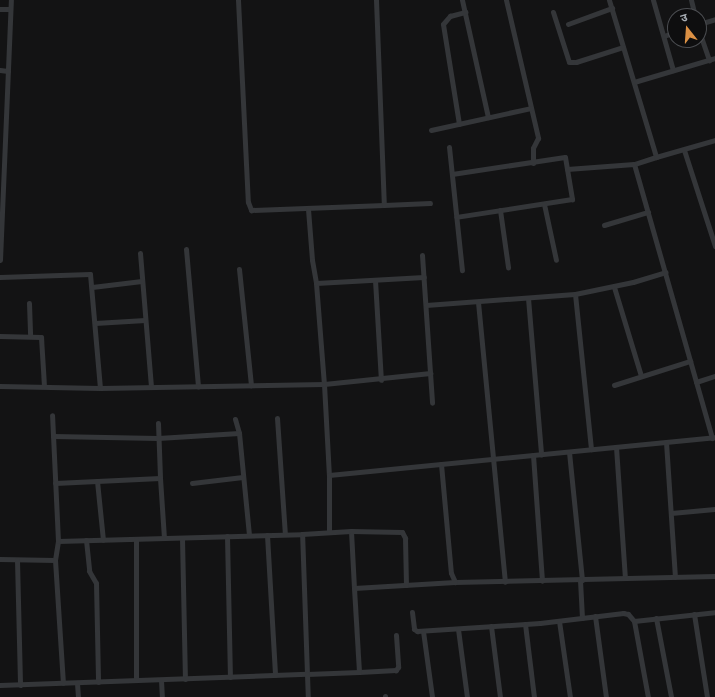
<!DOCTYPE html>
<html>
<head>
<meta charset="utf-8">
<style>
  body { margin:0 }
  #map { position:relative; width:715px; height:697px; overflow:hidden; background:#131314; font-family:Manrope,"Noto Sans Devanagari",sans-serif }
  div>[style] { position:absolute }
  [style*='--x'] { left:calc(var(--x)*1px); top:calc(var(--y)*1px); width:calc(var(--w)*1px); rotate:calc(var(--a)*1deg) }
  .street>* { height:5px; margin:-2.5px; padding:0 2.5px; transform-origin:2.5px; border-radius:2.5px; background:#343639 }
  span { translate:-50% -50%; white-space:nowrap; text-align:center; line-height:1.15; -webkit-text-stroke:3.5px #0e0e0f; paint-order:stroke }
  .north { position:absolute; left:667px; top:8px; width:40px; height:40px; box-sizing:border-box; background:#0e0e0f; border:1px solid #4b4d51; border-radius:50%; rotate:343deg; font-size:11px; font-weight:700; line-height:16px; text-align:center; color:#a6acb3 }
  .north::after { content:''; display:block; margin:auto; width:14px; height:18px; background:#db9044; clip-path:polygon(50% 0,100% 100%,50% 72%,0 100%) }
</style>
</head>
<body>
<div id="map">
  <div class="street">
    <i style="--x:238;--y:0;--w:202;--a:87.2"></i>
    <i style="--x:248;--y:202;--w:9;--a:69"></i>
    <i style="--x:251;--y:210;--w:133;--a:-2.2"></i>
    <i style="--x:376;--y:0;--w:205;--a:87.8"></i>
    <i style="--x:384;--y:205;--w:46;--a:-2.5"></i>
    <i style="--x:462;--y:0;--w:120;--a:77.5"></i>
    <i style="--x:506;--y:0;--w:142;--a:76.9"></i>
    <i style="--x:538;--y:138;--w:11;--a:117"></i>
    <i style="--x:533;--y:148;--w:15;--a:90"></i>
    <i style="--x:609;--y:0;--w:164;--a:73.3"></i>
    <i style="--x:656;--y:157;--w:23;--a:162"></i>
    <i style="--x:634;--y:164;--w:285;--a:74.1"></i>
    <i style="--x:653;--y:0;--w:73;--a:74.1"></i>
    <i style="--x:691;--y:0;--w:16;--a:76"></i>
    <i style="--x:0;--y:9;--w:10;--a:0"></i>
    <i style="--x:553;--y:12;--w:52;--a:72.3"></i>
    <i style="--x:569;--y:62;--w:7;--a:0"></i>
    <i style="--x:576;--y:62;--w:49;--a:-17.7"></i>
    <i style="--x:568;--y:24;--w:47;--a:-20"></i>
    <i style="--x:699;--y:24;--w:17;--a:-17"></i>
    <i style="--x:699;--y:31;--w:31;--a:71"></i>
    <i style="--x:664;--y:36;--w:12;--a:-20"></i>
    <i style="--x:0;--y:70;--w:8;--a:7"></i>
    <i style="--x:634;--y:82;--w:84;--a:-16.5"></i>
    <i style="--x:459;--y:124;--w:101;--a:-99.1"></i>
    <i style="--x:443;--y:24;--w:11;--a:-49"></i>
    <i style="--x:450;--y:16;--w:16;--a:-15"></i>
    <i style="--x:431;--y:130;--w:102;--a:-12.4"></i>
    <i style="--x:449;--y:147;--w:124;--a:84"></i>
    <i style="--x:684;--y:150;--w:101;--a:72.1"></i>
    <i style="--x:656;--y:157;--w:61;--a:-16.1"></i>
    <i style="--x:567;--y:169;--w:67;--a:-4.3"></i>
    <i style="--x:452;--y:174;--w:114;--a:-8.6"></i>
    <i style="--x:565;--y:157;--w:43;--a:80.5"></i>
    <i style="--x:572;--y:199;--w:117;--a:171.2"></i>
    <i style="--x:544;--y:204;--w:57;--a:77.9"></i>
    <i style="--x:308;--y:209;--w:51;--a:85.5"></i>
    <i style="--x:312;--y:260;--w:23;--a:80"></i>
    <i style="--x:316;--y:283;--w:101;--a:85.5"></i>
    <i style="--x:324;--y:384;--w:91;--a:86.9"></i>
    <i style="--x:329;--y:475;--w:57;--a:90"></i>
    <i style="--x:500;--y:210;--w:58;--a:82"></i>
    <i style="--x:604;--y:225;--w:46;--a:-16.5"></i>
    <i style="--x:186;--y:249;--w:138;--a:85"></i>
    <i style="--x:140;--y:253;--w:134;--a:85.3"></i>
    <i style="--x:422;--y:255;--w:148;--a:86.1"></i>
    <i style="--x:0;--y:260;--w:260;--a:-87.6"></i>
    <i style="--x:239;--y:269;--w:117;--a:84.1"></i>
    <i style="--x:0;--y:277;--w:90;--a:-1.9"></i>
    <i style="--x:90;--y:274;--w:114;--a:85"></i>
    <i style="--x:375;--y:280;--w:100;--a:86.6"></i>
    <i style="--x:316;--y:283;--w:108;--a:-3.2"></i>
    <i style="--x:92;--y:287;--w:50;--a:-6.8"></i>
    <i style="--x:614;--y:287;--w:93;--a:73.1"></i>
    <i style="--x:575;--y:294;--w:156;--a:84.1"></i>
    <i style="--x:528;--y:298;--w:157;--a:85.2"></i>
    <i style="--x:478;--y:302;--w:281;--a:84.5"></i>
    <i style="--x:29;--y:303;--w:33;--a:88"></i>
    <i style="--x:426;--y:305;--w:149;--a:-4.2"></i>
    <i style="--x:575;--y:294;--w:59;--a:-11.7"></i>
    <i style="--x:633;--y:282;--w:34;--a:-17"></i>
    <i style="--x:95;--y:323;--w:50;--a:-3.4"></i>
    <i style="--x:0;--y:336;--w:41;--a:1.4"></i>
    <i style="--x:41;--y:337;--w:49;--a:86.5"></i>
    <i style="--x:696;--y:382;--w:20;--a:-18"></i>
    <i style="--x:614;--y:385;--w:80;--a:-17.5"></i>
    <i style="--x:0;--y:386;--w:100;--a:1.1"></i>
    <i style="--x:100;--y:388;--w:224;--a:-1"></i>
    <i style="--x:324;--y:384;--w:107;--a:-5.9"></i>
    <i style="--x:277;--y:418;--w:116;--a:86.1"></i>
    <i style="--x:235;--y:419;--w:15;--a:74"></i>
    <i style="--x:239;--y:433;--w:102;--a:84.4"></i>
    <i style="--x:158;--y:423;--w:55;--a:87.9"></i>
    <i style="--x:53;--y:436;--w:105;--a:1.1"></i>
    <i style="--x:158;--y:438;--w:81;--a:-3.5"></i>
    <i style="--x:666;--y:442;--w:135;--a:86.2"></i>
    <i style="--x:616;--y:447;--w:131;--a:86.1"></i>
    <i style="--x:569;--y:452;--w:129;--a:84.2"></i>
    <i style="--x:533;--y:455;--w:126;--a:85.9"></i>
    <i style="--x:441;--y:464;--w:109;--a:84.8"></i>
    <i style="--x:451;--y:573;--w:10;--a:66"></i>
    <i style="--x:455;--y:582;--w:260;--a:-1.3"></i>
    <i style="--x:329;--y:475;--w:387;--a:-5.6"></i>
    <i style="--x:97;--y:481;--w:59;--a:84.2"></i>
    <i style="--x:55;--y:483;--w:105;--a:-2.7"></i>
    <i style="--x:160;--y:478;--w:60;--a:86.2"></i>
    <i style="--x:192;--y:483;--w:51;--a:-6.7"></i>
    <i style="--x:671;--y:513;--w:44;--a:-5.2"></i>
    <i style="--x:351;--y:531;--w:57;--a:87"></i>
    <i style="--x:267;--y:535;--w:140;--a:86.7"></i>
    <i style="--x:227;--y:536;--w:141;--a:88.8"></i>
    <i style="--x:182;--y:538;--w:141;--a:88.8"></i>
    <i style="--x:86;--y:540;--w:31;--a:84"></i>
    <i style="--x:89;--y:571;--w:14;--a:60"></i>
    <i style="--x:96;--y:583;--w:99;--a:88.8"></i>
    <i style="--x:58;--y:541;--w:244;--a:-1.6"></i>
    <i style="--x:0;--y:559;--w:55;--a:1"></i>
    <i style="--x:55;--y:560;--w:19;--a:-81"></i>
    <i style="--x:58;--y:541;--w:126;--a:-92.7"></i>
    <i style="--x:17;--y:560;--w:125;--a:88.6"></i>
    <i style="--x:55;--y:560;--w:123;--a:86.3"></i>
    <i style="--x:580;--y:580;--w:38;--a:87"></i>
    <i style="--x:412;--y:612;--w:17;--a:83"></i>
    <i style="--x:414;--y:629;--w:4;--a:34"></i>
    <i style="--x:417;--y:631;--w:123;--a:-3.7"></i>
    <i style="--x:540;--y:623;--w:84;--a:-6.9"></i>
    <i style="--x:623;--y:613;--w:5;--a:11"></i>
    <i style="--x:628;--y:614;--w:9;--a:49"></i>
    <i style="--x:634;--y:621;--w:77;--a:79.6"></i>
    <i style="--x:694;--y:614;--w:84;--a:81.1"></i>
    <i style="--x:595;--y:616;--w:82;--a:82.3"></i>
    <i style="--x:656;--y:618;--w:80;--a:79.2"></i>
    <i style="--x:559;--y:621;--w:77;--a:81.8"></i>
    <i style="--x:634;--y:621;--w:81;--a:-6.3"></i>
    <i style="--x:525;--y:624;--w:74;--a:83"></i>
    <i style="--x:491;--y:626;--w:72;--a:82.8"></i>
    <i style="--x:458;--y:629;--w:69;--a:82.5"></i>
    <i style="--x:423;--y:631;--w:67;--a:82.2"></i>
    <i style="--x:396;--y:635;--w:32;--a:86"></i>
    <i style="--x:398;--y:667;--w:4;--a:124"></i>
    <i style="--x:396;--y:670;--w:37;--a:177"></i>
    <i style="--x:359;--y:672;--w:84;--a:-93.4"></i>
    <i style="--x:354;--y:588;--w:101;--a:-3.4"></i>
    <i style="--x:359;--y:672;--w:52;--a:177.8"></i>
    <i style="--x:307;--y:674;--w:140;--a:-92"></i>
    <i style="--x:302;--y:534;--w:49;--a:-3.5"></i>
    <i style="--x:351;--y:531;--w:51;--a:1.1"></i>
    <i style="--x:402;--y:532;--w:7;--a:63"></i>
    <i style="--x:405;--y:538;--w:47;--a:88.8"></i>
    <i style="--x:136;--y:680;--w:141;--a:-90"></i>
    <i style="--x:161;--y:680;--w:17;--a:87"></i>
    <i style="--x:77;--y:683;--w:14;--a:86"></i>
    <i style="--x:0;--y:685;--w:307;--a:-2.1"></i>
    <i style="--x:307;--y:674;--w:23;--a:88"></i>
    <i style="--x:385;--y:696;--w:1;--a:90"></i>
  </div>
  <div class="north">उ</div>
</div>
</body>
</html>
